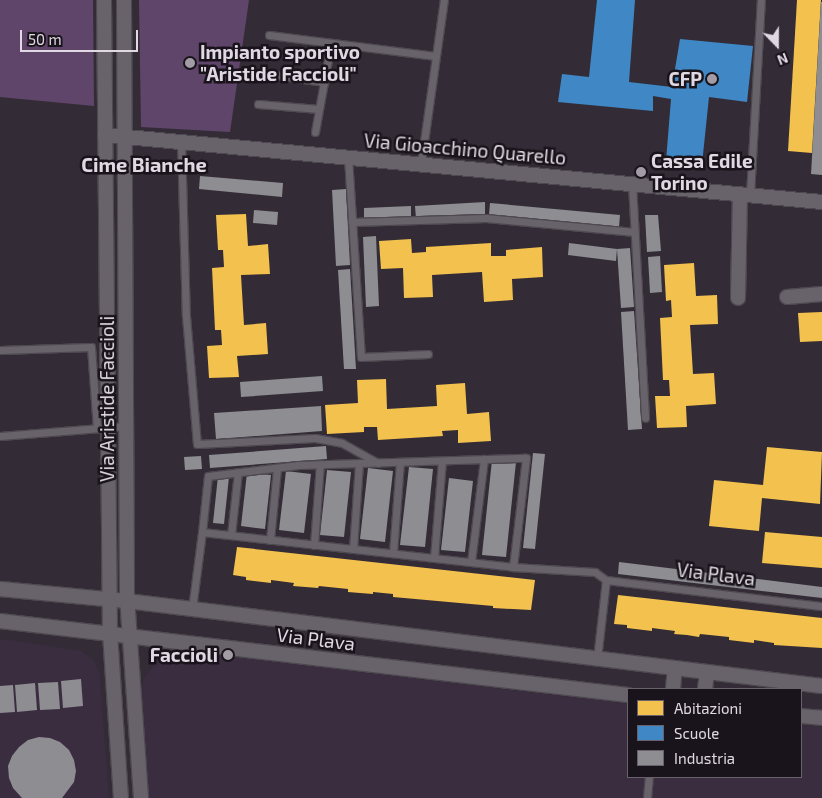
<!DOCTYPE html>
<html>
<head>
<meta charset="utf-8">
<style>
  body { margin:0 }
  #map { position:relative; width:822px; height:798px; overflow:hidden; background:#332c36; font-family:"Exo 2",sans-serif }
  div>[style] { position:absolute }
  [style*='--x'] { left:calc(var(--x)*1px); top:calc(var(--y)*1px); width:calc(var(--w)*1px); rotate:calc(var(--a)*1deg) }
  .built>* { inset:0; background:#3b2d40 }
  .green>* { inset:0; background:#60456a }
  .homes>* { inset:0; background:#f2c14e }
  .schools>* { inset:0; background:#3f88c5 }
  .industry>* { inset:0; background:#8d8d92 }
  .roads { filter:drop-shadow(1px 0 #4e4850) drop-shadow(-1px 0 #4e4850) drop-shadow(0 1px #4e4850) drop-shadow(0 -1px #4e4850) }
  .service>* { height:7px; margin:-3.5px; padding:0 3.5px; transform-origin:3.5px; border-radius:3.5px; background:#68636a }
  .minor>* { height:14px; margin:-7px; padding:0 7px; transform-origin:7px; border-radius:7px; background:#68636a }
  .dots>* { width:14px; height:14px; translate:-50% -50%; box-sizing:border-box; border:2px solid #19141b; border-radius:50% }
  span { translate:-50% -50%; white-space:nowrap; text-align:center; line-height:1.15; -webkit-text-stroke:5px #19141b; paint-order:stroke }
  .poi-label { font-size:19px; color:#e0d8e3; font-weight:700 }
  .left { translate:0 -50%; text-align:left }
  .right { translate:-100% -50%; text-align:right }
  .street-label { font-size:19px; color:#e0d8e3 }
  .neighbourhood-label { font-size:20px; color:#e0d8e3; font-weight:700 }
  .legend { position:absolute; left:627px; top:688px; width:175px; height:90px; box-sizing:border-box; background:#19141b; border:1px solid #69626b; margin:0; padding:6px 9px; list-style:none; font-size:15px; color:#e0d8e3 }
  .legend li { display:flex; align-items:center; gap:10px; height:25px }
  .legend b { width:25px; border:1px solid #69626b }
  .north { position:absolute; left:752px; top:20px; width:50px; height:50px; -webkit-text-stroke:4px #19141b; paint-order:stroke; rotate:158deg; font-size:14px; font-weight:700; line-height:20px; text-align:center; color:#e0d8e3 }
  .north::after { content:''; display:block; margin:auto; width:18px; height:22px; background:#e0d8e3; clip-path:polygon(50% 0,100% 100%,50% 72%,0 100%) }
  .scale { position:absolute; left:20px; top:30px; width:118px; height:22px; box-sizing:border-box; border:2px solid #e0d8e3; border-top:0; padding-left:6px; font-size:15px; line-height:18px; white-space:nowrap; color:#e0d8e3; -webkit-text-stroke:4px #19141b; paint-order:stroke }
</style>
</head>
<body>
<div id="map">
  <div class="built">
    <i style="clip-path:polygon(0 639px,81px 651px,93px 660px,99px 672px,109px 798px,0 798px)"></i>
    <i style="clip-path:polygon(190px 652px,628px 704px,628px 777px,801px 777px,801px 725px,822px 727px,822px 798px,149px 798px,142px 694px,144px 678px,157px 662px,173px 655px)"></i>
  </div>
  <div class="green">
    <i style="clip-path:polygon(0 0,93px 0,94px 106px,0 97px)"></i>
    <i style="clip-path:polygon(139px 0,249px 0,230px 132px,141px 127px)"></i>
  </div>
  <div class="homes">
    <i style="clip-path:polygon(797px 0,821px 0,812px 153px,788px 151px)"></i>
    <i style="clip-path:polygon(246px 214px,248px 246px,268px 244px,270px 274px,241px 275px,244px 325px,266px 323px,268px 354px,237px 356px,239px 377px,209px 378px,207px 346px,222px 345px,221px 330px,215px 330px,212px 268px,224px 267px,223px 250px,218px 250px,216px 215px)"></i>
    <i style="clip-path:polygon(411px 239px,412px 253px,426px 252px,426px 247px,491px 243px,491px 256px,506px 256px,506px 250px,542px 247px,543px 277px,512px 279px,513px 300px,484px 302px,482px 272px,432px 275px,433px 297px,404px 298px,403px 268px,381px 269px,379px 241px)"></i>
    <i style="clip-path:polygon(694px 263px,696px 296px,717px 295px,718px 324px,690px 325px,693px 374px,714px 373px,716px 404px,686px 406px,687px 427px,657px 428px,655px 396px,670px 396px,669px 380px,663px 380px,660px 318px,672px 317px,671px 300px,666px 301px,664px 265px)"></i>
    <i style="clip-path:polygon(822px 312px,822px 341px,800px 342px,798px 313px)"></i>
    <i style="clip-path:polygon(386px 379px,387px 409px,437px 406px,436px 385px,465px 383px,467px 414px,489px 412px,491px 441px,458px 443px,458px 430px,442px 431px,443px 436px,378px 440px,377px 427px,364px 427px,364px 432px,327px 434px,325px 405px,358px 403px,357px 380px)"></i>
    <i style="clip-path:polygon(767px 447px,822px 452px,820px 504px,762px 498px,759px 531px,709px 526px,714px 480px,763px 485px)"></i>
    <i style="clip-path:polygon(765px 532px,822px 537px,822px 568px,762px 563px)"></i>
    <i style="clip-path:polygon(237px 547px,535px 580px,531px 610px,493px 608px,493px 606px,393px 597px,393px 594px,373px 592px,373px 594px,360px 593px,348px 592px,348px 589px,319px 586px,318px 588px,293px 586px,294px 583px,271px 580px,271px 583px,246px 580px,246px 577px,233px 575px)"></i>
    <i style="clip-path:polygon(618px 595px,822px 618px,822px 648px,774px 645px,774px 643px,754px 640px,754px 643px,729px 640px,729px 637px,700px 634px,699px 637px,687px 635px,674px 634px,675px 631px,652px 628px,652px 631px,627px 628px,627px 625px,614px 624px)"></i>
  </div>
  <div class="schools">
    <i style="clip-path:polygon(597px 0,635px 0,629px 82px,672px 87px,680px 39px,753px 46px,747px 102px,709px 97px,702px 164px,666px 161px,671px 99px,653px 96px,653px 111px,558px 102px,562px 74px,589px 77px)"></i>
  </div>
  <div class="industry">
    <i style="clip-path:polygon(821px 2px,822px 2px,822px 175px,811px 174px)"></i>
    <i style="clip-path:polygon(200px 176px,283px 183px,282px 197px,199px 189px)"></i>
    <i style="clip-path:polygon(346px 189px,350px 265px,336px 266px,332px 190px)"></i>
    <i style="clip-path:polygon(485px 202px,485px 215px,416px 219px,415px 206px)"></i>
    <i style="clip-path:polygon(490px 203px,620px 215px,619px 227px,489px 215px)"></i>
    <i style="clip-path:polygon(411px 206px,411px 219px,364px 221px,364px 208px)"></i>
    <i style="clip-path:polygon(254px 210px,278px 212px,277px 225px,253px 223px)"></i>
    <i style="clip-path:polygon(645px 215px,658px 215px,661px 251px,647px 252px)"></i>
    <i style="clip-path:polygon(376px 236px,379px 306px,366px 307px,363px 237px)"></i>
    <i style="clip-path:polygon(569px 243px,617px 249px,616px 261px,568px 255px)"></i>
    <i style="clip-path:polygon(630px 248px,634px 307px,621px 308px,617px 249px)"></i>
    <i style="clip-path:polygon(660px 256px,662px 292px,650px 293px,648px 257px)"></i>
    <i style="clip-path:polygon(350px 269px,356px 369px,344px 369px,338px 270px)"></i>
    <i style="clip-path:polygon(634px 311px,642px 429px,628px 430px,621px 312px)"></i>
    <i style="clip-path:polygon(322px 376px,323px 391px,241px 397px,240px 382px)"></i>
    <i style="clip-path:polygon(321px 406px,322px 431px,216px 439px,214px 413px)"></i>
    <i style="clip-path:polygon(326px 446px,327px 459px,210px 468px,209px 455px)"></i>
    <i style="clip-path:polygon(533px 453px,545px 454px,535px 549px,523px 548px)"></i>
    <i style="clip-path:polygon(201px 456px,202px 469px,185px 470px,184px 457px)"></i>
    <i style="clip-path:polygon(492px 460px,516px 462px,506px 557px,482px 555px)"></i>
    <i style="clip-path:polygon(409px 467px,433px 469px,425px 547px,400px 545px)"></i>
    <i style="clip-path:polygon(368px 468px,393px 471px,385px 542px,360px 539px)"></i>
    <i style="clip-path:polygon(327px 470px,351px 472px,344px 537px,320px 535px)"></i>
    <i style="clip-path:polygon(286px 471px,311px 474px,304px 533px,279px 530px)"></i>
    <i style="clip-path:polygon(247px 473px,271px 475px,265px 529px,241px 526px)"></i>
    <i style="clip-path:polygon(218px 476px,229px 477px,224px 524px,213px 523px)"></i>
    <i style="clip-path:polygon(449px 478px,473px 481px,465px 552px,441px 550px)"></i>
    <i style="clip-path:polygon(619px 562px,822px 587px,822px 598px,618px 574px)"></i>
    <i style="clip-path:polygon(81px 679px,83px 706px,63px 708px,61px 681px)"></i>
    <i style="clip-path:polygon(58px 682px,60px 709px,40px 710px,38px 683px)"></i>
    <i style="clip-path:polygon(35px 683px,37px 710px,17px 712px,15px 685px)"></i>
    <i style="clip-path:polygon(13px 685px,15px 712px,0 713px,0 686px)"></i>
    <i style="clip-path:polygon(39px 737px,50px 738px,60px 742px,69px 750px,74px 760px,76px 771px,74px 782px,62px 798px,22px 798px,13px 788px,9px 778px,8px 766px,12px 756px,19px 747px,28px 740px)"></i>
  </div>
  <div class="roads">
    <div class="service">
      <i style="--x:269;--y:35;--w:168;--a:7.2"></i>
      <i style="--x:262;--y:73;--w:63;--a:8.3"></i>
      <i style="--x:258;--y:104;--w:61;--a:4.7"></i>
      <i style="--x:315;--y:132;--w:90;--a:-79.8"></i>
      <i style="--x:181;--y:141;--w:175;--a:88.4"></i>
      <i style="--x:186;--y:316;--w:128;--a:85.1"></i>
      <i style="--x:197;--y:444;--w:118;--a:-2.9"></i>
      <i style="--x:315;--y:438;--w:27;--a:10"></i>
      <i style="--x:342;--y:443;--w:41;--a:29.1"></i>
      <i style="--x:348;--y:157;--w:200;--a:86.3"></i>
      <i style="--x:361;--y:357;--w:67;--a:-2.6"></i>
      <i style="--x:421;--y:163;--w:165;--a:-82"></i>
      <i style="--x:632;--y:184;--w:234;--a:86.8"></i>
      <i style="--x:750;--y:195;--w:195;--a:-86.8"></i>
      <i style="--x:352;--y:222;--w:134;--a:-1.7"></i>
      <i style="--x:486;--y:218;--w:149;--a:5.4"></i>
      <i style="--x:0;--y:350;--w:91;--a:-1.9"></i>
      <i style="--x:91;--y:347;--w:81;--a:85.8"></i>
      <i style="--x:0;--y:436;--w:126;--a:-4.5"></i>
      <i style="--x:202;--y:532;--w:56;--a:-83.9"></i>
      <i style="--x:208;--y:476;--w:91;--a:-7"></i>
      <i style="--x:298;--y:465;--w:228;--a:-1.8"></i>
      <i style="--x:526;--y:458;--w:110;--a:96.8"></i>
      <i style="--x:231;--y:535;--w:63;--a:-83.7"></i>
      <i style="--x:270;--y:540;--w:72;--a:-84.4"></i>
      <i style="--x:314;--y:545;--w:81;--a:-85.8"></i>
      <i style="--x:353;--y:549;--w:86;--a:-86"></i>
      <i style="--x:393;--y:553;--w:91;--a:-85.6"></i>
      <i style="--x:434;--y:558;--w:97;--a:-85.3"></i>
      <i style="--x:471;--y:562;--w:104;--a:-82.8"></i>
      <i style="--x:606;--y:580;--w:218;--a:6.9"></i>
      <i style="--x:192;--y:609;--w:78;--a:-82.6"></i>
      <i style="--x:202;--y:532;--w:313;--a:6.4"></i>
      <i style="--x:513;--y:567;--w:82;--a:3.5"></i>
      <i style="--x:595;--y:572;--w:14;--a:36"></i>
      <i style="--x:606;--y:580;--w:80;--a:96.5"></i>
      <i style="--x:647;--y:798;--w:21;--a:-85"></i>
    </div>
    <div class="minor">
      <i style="--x:104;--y:0;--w:633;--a:89.46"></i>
      <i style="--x:110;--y:633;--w:165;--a:86.2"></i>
      <i style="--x:124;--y:0;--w:597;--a:89.71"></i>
      <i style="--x:127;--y:597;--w:201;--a:86"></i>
      <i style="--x:105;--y:135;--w:720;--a:5.34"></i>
      <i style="--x:787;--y:297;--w:35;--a:-5"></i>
      <i style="--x:738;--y:298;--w:104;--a:-88.9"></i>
      <i style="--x:0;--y:589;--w:128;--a:5.4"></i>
      <i style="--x:127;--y:601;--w:700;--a:6.97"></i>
      <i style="--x:0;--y:621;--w:632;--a:6.72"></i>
      <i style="--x:673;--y:689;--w:21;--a:-85"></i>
      <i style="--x:705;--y:689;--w:17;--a:-83"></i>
      <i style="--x:801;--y:716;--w:21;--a:5"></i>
    </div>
  </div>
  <div class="dots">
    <i style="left:190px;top:63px;background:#a39ca6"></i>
    <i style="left:712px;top:79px;background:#a39ca6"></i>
    <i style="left:641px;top:172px;background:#a39ca6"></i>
    <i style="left:228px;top:655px;background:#a39ca6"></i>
  </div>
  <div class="poi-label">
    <span class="left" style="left:200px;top:63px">Impianto sportivo<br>"Aristide Faccioli"</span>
    <span class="right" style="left:702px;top:79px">CFP</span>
    <span class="left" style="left:651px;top:172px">Cassa Edile<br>Torino</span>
    <span class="right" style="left:218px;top:655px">Faccioli</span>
  </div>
  <div class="street-label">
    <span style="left:465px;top:149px;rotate:5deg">Via Gioacchino Quarello</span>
    <span style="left:107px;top:399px;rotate:-90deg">Via Aristide Faccioli</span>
    <span style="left:716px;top:574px;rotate:7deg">Via Plava</span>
    <span style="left:316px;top:639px;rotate:7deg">Via Plava</span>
  </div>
  <div class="neighbourhood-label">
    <span style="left:144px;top:164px">Cime Bianche</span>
  </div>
  <ul class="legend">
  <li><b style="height:14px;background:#f2c14e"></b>Abitazioni</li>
  <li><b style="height:14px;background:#3f88c5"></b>Scuole</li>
  <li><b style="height:14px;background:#8d8d92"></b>Industria</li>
  </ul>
  <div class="north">N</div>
  <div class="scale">50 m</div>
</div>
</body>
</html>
